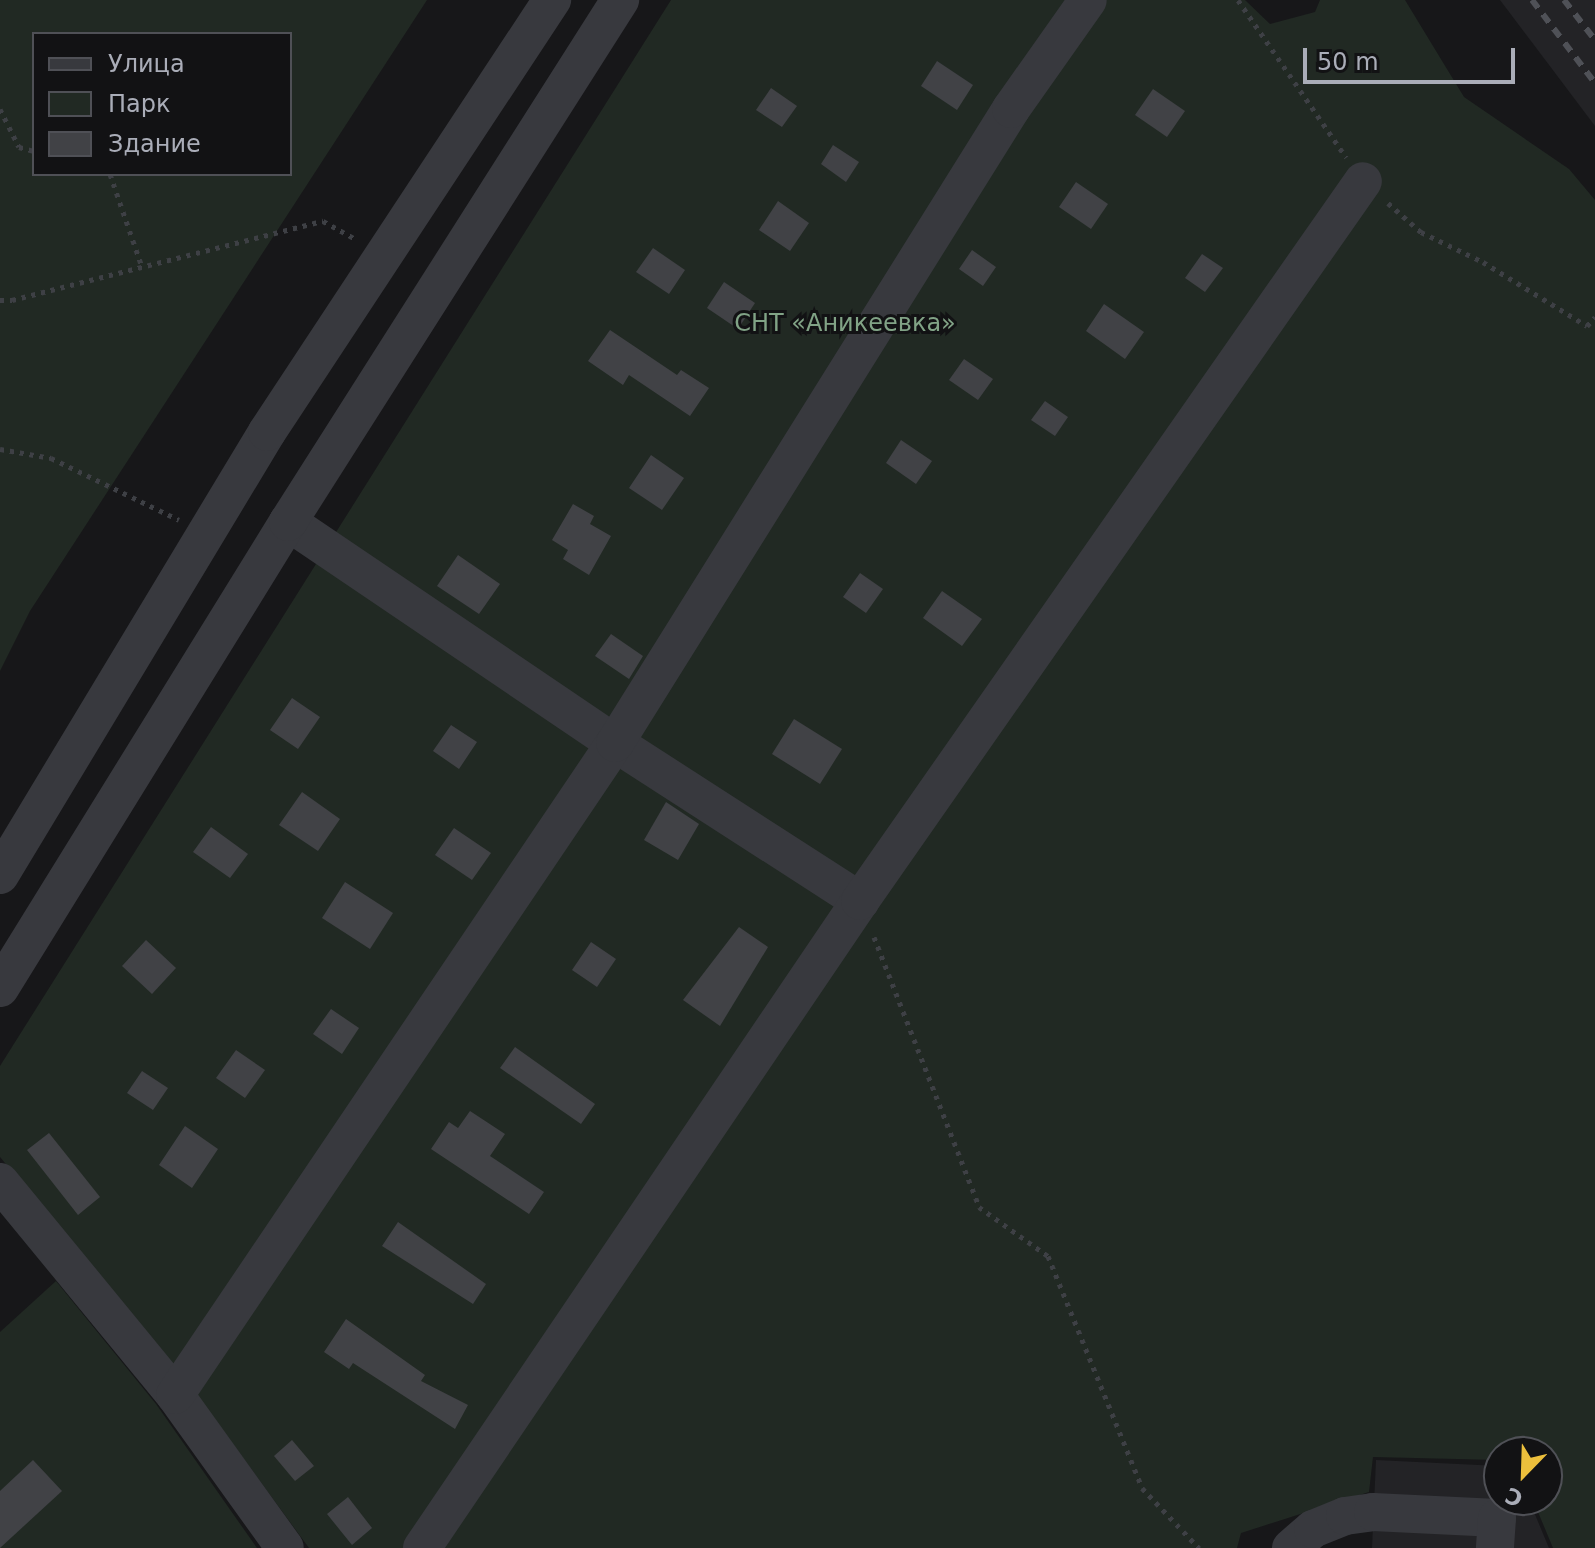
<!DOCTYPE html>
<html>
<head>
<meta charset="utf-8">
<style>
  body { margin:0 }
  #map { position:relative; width:1595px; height:1548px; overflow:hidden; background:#171719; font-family:"DejaVu Sans",sans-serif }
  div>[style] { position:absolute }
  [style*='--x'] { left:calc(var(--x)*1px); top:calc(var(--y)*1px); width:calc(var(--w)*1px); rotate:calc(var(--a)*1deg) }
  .built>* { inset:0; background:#232326 }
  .green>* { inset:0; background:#212923 }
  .building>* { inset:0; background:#414246 }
  .path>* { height:5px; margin-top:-2.5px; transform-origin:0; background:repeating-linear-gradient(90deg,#3e4045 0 4px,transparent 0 10px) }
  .minor>* { height:38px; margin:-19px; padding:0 19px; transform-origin:19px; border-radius:19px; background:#38393e }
  .rail>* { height:6px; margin-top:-3px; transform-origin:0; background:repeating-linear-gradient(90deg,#4f5157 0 10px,transparent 0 18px) }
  span { translate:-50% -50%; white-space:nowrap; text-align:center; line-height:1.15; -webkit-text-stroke:6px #121214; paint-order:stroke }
  .park-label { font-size:24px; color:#81a386 }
  .legend { position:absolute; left:32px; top:32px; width:260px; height:144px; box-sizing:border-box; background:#121214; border:2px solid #4f5056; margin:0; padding:10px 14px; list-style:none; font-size:24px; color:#aaadb8 }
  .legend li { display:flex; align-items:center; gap:16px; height:40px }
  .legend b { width:40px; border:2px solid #4f5056 }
  .north { position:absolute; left:1483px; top:1436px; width:80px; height:80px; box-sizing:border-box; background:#121214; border:2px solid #4f5056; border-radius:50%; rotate:203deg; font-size:22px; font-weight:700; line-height:32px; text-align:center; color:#aaadb8 }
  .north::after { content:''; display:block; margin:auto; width:28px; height:36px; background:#ecbf3c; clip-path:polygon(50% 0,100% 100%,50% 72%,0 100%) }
  .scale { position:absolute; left:1303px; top:48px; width:212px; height:36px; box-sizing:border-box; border:4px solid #aaadb8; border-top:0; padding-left:10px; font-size:24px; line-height:28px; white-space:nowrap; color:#aaadb8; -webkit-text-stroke:6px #121214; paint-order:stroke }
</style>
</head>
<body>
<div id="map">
  <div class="built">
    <i style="clip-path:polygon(1500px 0,1595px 0,1595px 126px)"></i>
    <i style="clip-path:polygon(1376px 1460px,1499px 1466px,1499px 1500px,1529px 1500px,1549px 1548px,1372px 1548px)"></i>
  </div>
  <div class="green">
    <i style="clip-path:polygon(evenodd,0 0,427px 0,30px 611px,0 671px,0 0,34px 34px,290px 34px,290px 174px,34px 174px,34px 34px)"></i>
    <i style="clip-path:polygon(671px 0,1245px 0,1270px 24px,1315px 12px,1320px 0,1405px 0,1464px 97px,1569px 169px,1595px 200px,1595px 1548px,1553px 1548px,1533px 1500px,1547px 1500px,1547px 1452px,1499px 1452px,1499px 1460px,1373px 1457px,1369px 1492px,1241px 1533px,1237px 1548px,309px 1548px,186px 1380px,0 1157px,0 1066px)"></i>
    <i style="clip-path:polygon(56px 1281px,156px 1404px,257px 1548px,0 1548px,0 1332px)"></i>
  </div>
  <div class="building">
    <i style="clip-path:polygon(937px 61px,973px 85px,957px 110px,921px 86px)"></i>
    <i style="clip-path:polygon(771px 88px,797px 106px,782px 127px,756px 110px)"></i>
    <i style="clip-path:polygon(1153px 89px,1185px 111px,1167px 137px,1135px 115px)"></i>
    <i style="clip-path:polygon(833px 145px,859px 162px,846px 182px,821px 164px)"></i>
    <i style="clip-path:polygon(1076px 182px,1108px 204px,1091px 229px,1059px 207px)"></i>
    <i style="clip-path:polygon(778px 201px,809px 223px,790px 251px,759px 230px)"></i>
    <i style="clip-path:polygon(653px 248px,685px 270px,669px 294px,636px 272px)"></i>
    <i style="clip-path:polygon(972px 250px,996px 267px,983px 286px,959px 269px)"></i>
    <i style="clip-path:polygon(1202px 254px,1223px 268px,1205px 292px,1185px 278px)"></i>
    <i style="clip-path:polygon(724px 282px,755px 303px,738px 329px,707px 308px)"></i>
    <i style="clip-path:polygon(1104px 304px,1144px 332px,1125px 359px,1086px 331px)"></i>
    <i style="clip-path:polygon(610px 330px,677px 375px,681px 370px,709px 388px,690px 416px,629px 375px,623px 385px,588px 361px)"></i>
    <i style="clip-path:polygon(964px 359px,993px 379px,978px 400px,949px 380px)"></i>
    <i style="clip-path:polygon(1045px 401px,1068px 417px,1055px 436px,1031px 420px)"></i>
    <i style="clip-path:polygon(901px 440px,932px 461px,916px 484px,886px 463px)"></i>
    <i style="clip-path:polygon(651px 455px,684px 478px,662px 510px,629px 488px)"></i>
    <i style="clip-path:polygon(573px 504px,594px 516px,590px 524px,611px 536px,589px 575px,563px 559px,568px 550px,552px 540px)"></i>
    <i style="clip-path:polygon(458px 555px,500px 584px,479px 614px,437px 586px)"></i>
    <i style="clip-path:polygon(860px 573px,883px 589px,866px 613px,843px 597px)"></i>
    <i style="clip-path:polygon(942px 591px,982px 619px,962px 646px,923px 618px)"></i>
    <i style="clip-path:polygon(611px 634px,643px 656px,629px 679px,595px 656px)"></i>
    <i style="clip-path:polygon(292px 698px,320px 717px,298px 749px,270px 730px)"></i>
    <i style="clip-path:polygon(794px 719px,842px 749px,820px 784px,772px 754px)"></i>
    <i style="clip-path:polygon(451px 725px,477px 742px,459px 769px,433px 751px)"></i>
    <i style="clip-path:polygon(302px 792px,340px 819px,318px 851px,279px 825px)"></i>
    <i style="clip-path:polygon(666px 802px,699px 824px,678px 860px,644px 840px)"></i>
    <i style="clip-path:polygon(211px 827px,248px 854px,230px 878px,193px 852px)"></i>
    <i style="clip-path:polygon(454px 828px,491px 853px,472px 880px,435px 855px)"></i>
    <i style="clip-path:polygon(345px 882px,393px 913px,370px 949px,322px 918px)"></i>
    <i style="clip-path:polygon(739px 927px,768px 947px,720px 1026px,683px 1000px)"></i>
    <i style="clip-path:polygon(146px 940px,176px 968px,152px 994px,122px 966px)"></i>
    <i style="clip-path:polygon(591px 942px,616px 959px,597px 987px,572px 970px)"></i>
    <i style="clip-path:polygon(331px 1009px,359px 1028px,342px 1054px,313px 1034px)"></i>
    <i style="clip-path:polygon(515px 1047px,595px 1104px,581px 1124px,500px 1068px)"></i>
    <i style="clip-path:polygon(236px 1050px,265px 1070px,245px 1098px,216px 1078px)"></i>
    <i style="clip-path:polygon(142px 1071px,168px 1088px,153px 1110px,127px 1093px)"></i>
    <i style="clip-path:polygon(470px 1111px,505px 1134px,490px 1156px,544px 1192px,529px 1214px,431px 1149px,449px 1122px,458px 1128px)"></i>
    <i style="clip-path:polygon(185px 1126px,218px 1149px,192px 1188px,159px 1165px)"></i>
    <i style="clip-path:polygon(49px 1133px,100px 1197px,78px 1215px,27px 1150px)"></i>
    <i style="clip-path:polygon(398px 1222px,486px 1284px,473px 1304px,382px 1246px)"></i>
    <i style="clip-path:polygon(346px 1319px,425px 1375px,421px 1381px,468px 1405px,455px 1429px,353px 1363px,349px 1369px,324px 1352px)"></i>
    <i style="clip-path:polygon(292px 1440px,314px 1466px,295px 1481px,274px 1456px)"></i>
    <i style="clip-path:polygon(33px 1460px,62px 1491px,0 1548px,0 1491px)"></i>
    <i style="clip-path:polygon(348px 1497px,372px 1528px,352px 1545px,327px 1514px)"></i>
  </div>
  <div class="path">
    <i style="--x:1238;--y:0;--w:191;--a:55.5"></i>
    <i style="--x:0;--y:109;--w:42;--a:63.4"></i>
    <i style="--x:19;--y:147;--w:16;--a:15"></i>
    <i style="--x:110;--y:174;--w:98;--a:71"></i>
    <i style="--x:1388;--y:203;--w:44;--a:41.3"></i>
    <i style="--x:1421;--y:232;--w:69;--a:25.8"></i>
    <i style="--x:1483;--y:262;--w:122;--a:31.6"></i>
    <i style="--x:1587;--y:326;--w:12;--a:-48"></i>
    <i style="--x:0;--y:300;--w:12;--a:0"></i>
    <i style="--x:12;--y:300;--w:321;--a:-14.3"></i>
    <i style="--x:323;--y:221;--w:39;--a:29"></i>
    <i style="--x:0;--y:449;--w:52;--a:10"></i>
    <i style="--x:51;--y:458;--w:142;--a:25.8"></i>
    <i style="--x:874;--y:937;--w:290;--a:68.7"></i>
    <i style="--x:979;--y:1207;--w:85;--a:35.4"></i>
    <i style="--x:1048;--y:1256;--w:250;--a:67.9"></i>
    <i style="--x:1142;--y:1488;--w:83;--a:46.5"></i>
  </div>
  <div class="minor">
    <i style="--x:288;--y:522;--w:395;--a:34.1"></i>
    <i style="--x:615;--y:743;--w:292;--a:32.8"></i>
    <i style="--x:0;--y:875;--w:517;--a:-58.92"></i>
    <i style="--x:267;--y:432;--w:518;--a:-56.59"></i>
    <i style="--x:0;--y:988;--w:548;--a:-58.28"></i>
    <i style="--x:288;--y:522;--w:619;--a:-57.54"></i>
    <i style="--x:0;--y:1182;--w:276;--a:50.6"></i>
    <i style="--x:175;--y:1395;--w:188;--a:54.3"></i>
    <i style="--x:175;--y:1395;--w:787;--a:-55.99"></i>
    <i style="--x:615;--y:743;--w:748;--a:-58.01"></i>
    <i style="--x:1011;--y:109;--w:133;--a:-54.8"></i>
    <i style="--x:422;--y:1548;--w:781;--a:-55.9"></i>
    <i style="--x:860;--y:901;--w:878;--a:-55.06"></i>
    <i style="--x:1291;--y:1548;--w:29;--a:-41"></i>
    <i style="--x:1313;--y:1529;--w:35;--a:-22"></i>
    <i style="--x:1345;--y:1516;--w:28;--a:-8"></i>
    <i style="--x:1373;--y:1512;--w:124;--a:2.8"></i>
    <i style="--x:1497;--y:1518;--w:30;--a:94"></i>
  </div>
  <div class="rail">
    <i style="--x:1532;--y:0;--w:104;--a:52.8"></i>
    <i style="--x:1564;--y:0;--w:51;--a:52.2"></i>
  </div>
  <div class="park-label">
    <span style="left:845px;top:324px">СНТ «Аникеевка»</span>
  </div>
  <ul class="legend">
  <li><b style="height:10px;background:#38393e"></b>Улица</li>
  <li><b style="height:22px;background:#212923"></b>Парк</li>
  <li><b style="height:22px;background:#414246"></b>Здание</li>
  </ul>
  <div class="north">С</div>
  <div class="scale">50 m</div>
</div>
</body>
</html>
